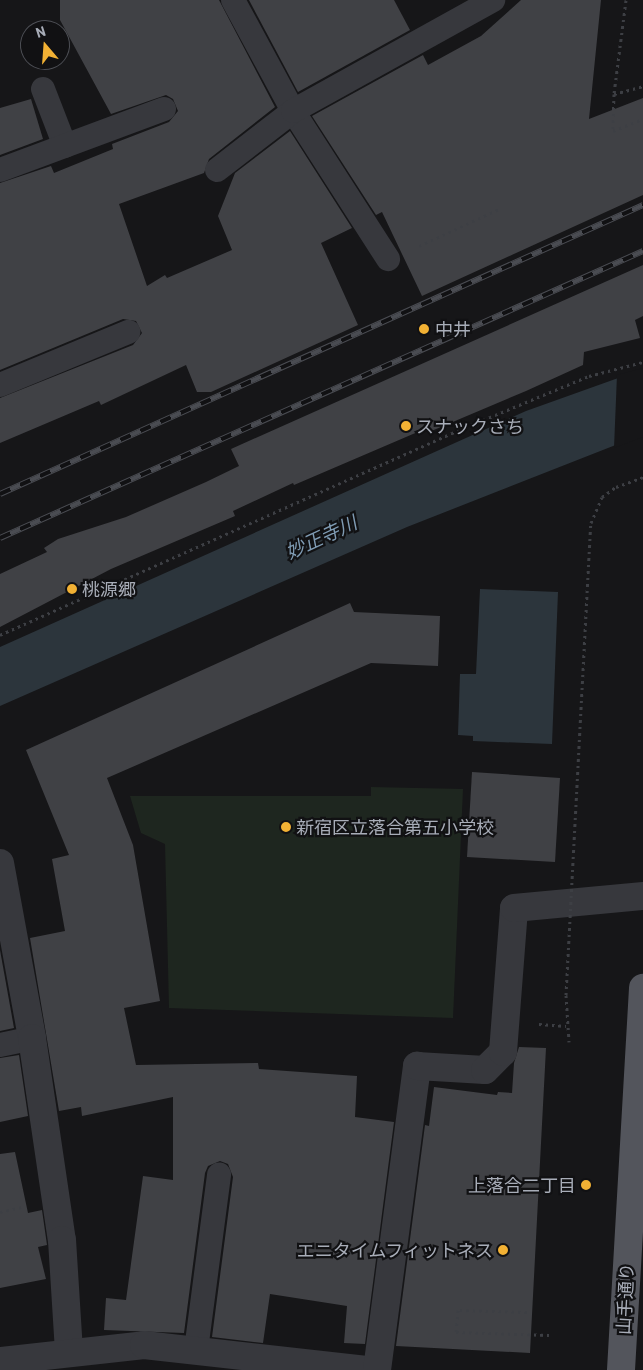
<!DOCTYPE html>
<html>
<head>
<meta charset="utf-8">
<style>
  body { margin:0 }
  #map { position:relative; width:643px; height:1370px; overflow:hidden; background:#161618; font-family:Barlow,"Noto Sans JP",sans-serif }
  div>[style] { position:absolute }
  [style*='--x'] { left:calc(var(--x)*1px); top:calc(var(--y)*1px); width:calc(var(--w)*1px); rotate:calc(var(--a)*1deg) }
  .green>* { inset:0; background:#1e261f }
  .water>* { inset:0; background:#2c353c }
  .pier>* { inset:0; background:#161618 }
  .building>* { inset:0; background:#404145 }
  .path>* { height:3px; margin-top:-1.5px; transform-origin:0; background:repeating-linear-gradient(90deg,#3d3f44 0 2.5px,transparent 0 6.5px) }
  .lane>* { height:24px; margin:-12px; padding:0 12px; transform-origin:12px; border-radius:12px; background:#37383d }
  .street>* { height:28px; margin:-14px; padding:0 14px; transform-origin:14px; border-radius:14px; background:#37383d }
  .primary>* { height:28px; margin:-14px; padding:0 14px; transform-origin:14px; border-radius:14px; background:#53555c }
  .rail>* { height:5.5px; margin-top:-2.75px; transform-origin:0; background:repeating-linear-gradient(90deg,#111113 0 11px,#4a4c52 0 22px); box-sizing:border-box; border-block:1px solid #4a4c52 }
  .path-bridge>* { height:3px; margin-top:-1.5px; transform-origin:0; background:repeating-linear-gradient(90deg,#3d3f44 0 2.5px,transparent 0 6.5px) }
  .dots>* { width:14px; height:14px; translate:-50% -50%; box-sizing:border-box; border:2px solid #111113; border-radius:50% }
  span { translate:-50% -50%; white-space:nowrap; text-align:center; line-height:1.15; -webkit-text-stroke:4.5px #111113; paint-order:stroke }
  .poi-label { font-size:18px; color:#a8adb8 }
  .left { translate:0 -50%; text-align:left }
  .right { translate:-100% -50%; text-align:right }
  .street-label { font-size:18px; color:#a8adb8 }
  .water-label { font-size:19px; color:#7f9bb3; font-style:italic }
  .north { position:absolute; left:20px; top:20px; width:50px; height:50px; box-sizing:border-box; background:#111113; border:1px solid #4d4f55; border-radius:50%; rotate:342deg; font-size:14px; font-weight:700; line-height:20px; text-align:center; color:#a8adb8 }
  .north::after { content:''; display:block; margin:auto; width:18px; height:22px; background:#f2b134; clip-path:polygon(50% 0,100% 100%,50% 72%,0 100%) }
</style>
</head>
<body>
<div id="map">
  <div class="green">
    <i style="clip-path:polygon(371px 787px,463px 789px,453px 1018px,169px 1008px,165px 844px,141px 833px,130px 796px,371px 796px)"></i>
  </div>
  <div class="water">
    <i style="clip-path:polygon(635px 372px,636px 437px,407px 527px,0 706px,0 647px,526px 411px)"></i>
    <i style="clip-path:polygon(480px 589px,558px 592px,552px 744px,473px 741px,473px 736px,458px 735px,460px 674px,476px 674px)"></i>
  </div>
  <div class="pier">
    <i style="clip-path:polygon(643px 368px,643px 437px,614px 448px,617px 375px)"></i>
  </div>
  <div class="building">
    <i style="clip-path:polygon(60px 0,219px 0,275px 107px,209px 159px,204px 173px,119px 204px,147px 286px,165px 275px,167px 278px,232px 250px,218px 216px,235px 173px,290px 131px,352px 228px,321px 243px,358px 325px,211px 392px,197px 392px,186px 365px,101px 405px,99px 401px,0 443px,0 398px,133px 345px,142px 333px,136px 321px,123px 319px,0 370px,0 183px,51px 166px,54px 173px,113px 149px,112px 144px,169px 122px,178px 111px,173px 99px,166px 95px,111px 114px,60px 20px)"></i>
    <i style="clip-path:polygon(249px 0,394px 0,410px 30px,298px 92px)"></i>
    <i style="clip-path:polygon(521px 0,601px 0,589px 119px,643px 98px,643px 195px,422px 296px,382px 212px,376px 215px,312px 116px,423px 55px,428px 65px,481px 36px)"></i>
    <i style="clip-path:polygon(31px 99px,43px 139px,0 155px,0 108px)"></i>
    <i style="clip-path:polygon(643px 265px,643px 316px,635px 320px,640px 338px,584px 352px,583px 365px,526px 391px,429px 432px,427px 428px,294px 485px,293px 483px,233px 511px,235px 516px,111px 569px,0 627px,0 574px,47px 552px,44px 548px,58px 539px,126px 517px,206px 482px,239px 466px,231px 449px)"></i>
    <i style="clip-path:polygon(350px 603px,354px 612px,440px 616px,438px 666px,371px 663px,107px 778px,133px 845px,160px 1001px,124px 1008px,136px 1065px,258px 1063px,259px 1069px,357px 1076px,355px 1117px,394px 1122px,365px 1344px,344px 1343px,347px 1306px,270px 1294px,263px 1343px,212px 1337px,233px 1177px,228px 1164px,220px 1161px,208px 1166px,205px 1173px,184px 1333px,104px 1330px,106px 1298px,126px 1300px,143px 1176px,173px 1180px,173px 1097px,82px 1116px,81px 1107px,59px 1111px,30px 938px,65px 931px,52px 859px,69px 855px,26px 750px)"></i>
    <i style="clip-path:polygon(472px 772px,560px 778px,555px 862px,467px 857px)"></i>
    <i style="clip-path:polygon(0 950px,14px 1028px,0 1031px)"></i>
    <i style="clip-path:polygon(519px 1047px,546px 1048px,530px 1353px,396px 1346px,425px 1125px,429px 1126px,434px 1087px,497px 1095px,498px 1092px,512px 1093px,514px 1063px)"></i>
    <i style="clip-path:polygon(19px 1055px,28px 1116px,0 1122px,0 1058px)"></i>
    <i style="clip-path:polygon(15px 1152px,28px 1213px,42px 1210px,47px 1245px,38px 1247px,46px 1279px,0 1288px,0 1154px)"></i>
  </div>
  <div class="path">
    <i style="--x:626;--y:0;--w:95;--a:97.3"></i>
    <i style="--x:614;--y:94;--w:37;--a:92"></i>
    <i style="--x:613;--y:131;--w:32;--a:-22"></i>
    <i style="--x:614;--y:94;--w:30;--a:-15"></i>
    <i style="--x:419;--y:246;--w:88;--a:-24.8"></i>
    <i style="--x:591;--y:523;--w:28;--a:-67"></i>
    <i style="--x:602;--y:497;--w:17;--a:-36"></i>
    <i style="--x:616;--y:487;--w:29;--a:-20"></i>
    <i style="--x:0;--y:635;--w:503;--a:-24.07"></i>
    <i style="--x:459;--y:430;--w:141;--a:-22.6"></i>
    <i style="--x:589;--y:376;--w:56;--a:-14.5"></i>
    <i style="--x:566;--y:995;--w:47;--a:86.3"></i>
    <i style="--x:539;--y:1024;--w:27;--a:4"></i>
    <i style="--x:0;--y:1212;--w:22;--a:-13"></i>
    <i style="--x:527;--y:1312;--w:69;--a:-178.3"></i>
    <i style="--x:458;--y:1310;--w:22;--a:95"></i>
    <i style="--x:456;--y:1332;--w:93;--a:1.8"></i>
  </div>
  <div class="lane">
    <i style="--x:233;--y:0;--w:126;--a:61.6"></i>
    <i style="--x:293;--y:111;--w:176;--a:57.3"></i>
    <i style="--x:43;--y:89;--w:61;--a:68.9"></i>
    <i style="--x:0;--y:170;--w:175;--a:-20.4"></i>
    <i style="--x:217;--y:170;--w:96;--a:-37.8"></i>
    <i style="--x:293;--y:111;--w:229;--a:-29"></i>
    <i style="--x:0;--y:385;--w:139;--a:-22.5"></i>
    <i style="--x:0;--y:1045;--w:33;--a:-12"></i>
    <i style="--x:196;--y:1350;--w:177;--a:-82.5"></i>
  </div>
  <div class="street">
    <i style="--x:0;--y:863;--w:178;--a:79.6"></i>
    <i style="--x:32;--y:1038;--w:204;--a:81.6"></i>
    <i style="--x:62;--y:1240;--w:111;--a:86.4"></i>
    <i style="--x:0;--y:1361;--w:145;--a:-6.3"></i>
    <i style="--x:144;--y:1345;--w:224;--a:6.4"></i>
    <i style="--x:377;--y:1370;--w:307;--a:-82.5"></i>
    <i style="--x:417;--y:1066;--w:68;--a:3.4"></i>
    <i style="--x:485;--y:1070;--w:25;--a:-45"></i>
    <i style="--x:503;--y:1052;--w:144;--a:-85.6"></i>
    <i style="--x:514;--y:908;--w:130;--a:-5.3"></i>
  </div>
  <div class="primary">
    <i style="--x:621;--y:1370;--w:383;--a:-86.7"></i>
  </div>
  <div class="rail">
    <i style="--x:0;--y:494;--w:705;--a:-24.2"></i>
    <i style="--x:0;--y:538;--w:704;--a:-24.05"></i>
  </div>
  <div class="path-bridge">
    <i style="--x:566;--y:995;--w:473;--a:-87"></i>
  </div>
  <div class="dots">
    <i style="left:424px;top:329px;background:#f2b134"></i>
    <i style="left:406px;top:426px;background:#f2b134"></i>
    <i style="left:72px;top:589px;background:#f2b134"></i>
    <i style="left:286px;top:827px;background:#f2b134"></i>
    <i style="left:586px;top:1185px;background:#f2b134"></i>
    <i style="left:503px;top:1250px;background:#f2b134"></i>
  </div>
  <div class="poi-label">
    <span class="left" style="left:435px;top:329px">中井</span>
    <span class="left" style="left:416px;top:426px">スナックさち</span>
    <span class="left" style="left:82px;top:589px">桃源郷</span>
    <span class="left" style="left:296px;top:827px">新宿区立落合第五小学校</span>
    <span class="right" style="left:576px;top:1185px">上落合二丁目</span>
    <span class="right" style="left:493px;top:1250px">エニタイムフィットネス</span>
  </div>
  <div class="street-label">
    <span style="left:625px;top:1299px;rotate:-87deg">山手通り</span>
  </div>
  <div class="water-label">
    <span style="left:321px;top:537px;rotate:-25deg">妙正寺川</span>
  </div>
  <div class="north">N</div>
</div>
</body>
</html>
